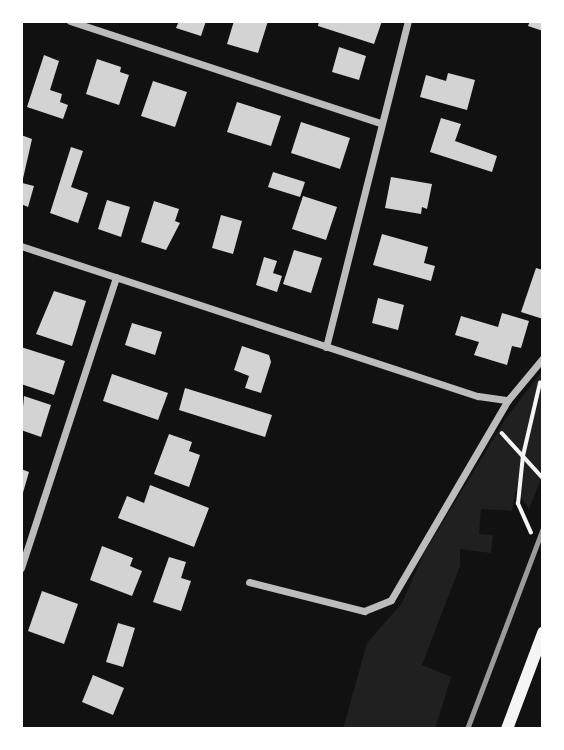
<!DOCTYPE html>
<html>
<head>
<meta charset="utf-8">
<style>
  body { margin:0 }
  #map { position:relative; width:564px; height:750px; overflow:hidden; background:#111; font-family:"Roboto Condensed",sans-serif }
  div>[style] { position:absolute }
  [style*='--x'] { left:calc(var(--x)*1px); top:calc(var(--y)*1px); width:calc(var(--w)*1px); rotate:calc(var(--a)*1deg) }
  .green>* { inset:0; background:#202020 }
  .building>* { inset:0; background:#d3d3d3 }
  .path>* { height:3.5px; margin:-1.75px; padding:0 1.75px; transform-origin:1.75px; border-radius:1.75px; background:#f5f5f5 }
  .minor>* { height:7px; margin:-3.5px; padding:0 3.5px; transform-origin:3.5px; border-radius:3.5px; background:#bcbcbc }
  .secondary>* { height:12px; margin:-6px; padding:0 6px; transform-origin:6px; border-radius:6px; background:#f5f5f5 }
  .rail>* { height:5px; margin:-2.5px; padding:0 2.5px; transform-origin:2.5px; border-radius:2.5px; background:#9a9a9a }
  span { translate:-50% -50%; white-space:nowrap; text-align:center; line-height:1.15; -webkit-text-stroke:7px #fff; paint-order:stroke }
  .frame { position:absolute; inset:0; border:23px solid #fff; pointer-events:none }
</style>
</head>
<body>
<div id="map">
  <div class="green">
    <i style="clip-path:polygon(543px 370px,543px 474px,529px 509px,516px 490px,512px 511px,481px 509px,479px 534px,493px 535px,491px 553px,460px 549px,460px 566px,422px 665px,451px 677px,435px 729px,343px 729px,367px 643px,402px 603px,424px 553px,506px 418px)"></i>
  </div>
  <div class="building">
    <i style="clip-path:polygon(179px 21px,206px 21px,201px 36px,176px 28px)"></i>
    <i style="clip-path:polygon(234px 21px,268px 21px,258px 53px,227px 44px)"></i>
    <i style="clip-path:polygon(319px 21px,382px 21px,374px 44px,318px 26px)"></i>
    <i style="clip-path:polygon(530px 21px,543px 21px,543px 31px,528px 26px)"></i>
    <i style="clip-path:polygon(339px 47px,366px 56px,359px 80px,332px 72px)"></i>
    <i style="clip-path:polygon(44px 55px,59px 61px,50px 90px,62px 94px,60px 102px,68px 105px,63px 119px,27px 107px)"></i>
    <i style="clip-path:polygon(97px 59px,121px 67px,120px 72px,129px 75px,119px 105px,86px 94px)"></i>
    <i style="clip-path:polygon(448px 73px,475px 80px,467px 110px,420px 97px,426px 75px,446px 81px)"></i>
    <i style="clip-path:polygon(153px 81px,187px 92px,175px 127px,141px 116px)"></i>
    <i style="clip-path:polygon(237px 102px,281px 116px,271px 146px,227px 132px)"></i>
    <i style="clip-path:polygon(441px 118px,461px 124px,455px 141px,497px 156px,492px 172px,430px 152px)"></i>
    <i style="clip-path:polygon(301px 122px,350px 138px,340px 169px,291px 153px)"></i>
    <i style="clip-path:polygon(21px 135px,32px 139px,22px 183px,34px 186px,28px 207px,21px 204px)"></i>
    <i style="clip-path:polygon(71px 147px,83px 151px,71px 187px,88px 193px,78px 223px,50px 213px)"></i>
    <i style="clip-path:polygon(273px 172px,305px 182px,300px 197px,268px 187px)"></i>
    <i style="clip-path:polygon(391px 177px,432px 184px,427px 209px,422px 207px,421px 214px,385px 208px)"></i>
    <i style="clip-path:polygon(303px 196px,337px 207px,326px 240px,292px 229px)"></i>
    <i style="clip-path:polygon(107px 200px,130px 207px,121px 237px,98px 229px)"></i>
    <i style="clip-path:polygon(154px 201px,179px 209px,175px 221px,180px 223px,166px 250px,141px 242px)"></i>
    <i style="clip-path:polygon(221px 215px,242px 221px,233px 254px,212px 248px)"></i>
    <i style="clip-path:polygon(382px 234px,428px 247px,424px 263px,435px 266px,431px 281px,373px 265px)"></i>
    <i style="clip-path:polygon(294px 250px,322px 258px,311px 293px,283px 284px)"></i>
    <i style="clip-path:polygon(264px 257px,277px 261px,273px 273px,282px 276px,277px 292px,256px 285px)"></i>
    <i style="clip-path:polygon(536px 268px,543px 270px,543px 319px,521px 312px)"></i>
    <i style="clip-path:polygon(54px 291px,86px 301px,72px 346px,36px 334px)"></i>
    <i style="clip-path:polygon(378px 298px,404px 305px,398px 330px,372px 323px)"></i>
    <i style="clip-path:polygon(502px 313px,529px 321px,521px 348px,512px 346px,507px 365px,474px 355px,479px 342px,455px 335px,461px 316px,498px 327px)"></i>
    <i style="clip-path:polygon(132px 323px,162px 332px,155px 355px,125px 345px)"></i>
    <i style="clip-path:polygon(242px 346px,269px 355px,271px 362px,261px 393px,245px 388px,249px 376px,234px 370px)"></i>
    <i style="clip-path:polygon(21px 347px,65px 361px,54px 395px,21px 384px)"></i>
    <i style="clip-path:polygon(112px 374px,168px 393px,158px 420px,103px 401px)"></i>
    <i style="clip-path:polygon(185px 388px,272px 415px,265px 437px,179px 410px)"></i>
    <i style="clip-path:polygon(24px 396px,51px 405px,41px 437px,21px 430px)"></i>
    <i style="clip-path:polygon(169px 434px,192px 442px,189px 451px,200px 455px,189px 487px,154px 474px)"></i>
    <i style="clip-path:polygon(21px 469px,29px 472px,22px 496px,21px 496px)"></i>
    <i style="clip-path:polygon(150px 485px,209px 508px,194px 547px,118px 518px,127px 496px,144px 503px)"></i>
    <i style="clip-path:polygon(102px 546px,133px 558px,130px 566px,142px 571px,132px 596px,90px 580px)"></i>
    <i style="clip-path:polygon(169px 557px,186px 562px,181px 578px,191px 581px,181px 611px,153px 602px)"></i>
    <i style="clip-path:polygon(42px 591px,78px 604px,64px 644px,28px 631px)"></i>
    <i style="clip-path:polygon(118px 623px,135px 628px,123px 667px,106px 662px)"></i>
    <i style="clip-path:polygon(93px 675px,124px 688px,113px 715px,82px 702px)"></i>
  </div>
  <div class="path">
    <i style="--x:502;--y:433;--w:61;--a:47.7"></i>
    <i style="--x:531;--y:533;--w:32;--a:-114"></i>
    <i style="--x:518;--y:504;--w:48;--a:-84.1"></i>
    <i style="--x:523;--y:456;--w:75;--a:-76.9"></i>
  </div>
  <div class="minor">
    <i style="--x:70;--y:21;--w:327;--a:18.2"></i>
    <i style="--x:21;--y:246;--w:481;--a:18.2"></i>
    <i style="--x:478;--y:396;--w:30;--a:8"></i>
    <i style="--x:508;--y:400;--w:55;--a:-50.2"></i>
    <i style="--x:326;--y:347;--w:336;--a:-75.9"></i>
    <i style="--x:21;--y:568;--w:306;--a:-71.9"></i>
    <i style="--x:249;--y:582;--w:119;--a:14.2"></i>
    <i style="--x:364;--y:611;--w:29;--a:-22"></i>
    <i style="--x:391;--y:600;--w:232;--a:-59.7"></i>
  </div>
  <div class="secondary">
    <i style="--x:507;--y:729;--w:103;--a:-69.4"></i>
  </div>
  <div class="rail">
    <i style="--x:467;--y:729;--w:215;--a:-69.3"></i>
  </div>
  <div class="frame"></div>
</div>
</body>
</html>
